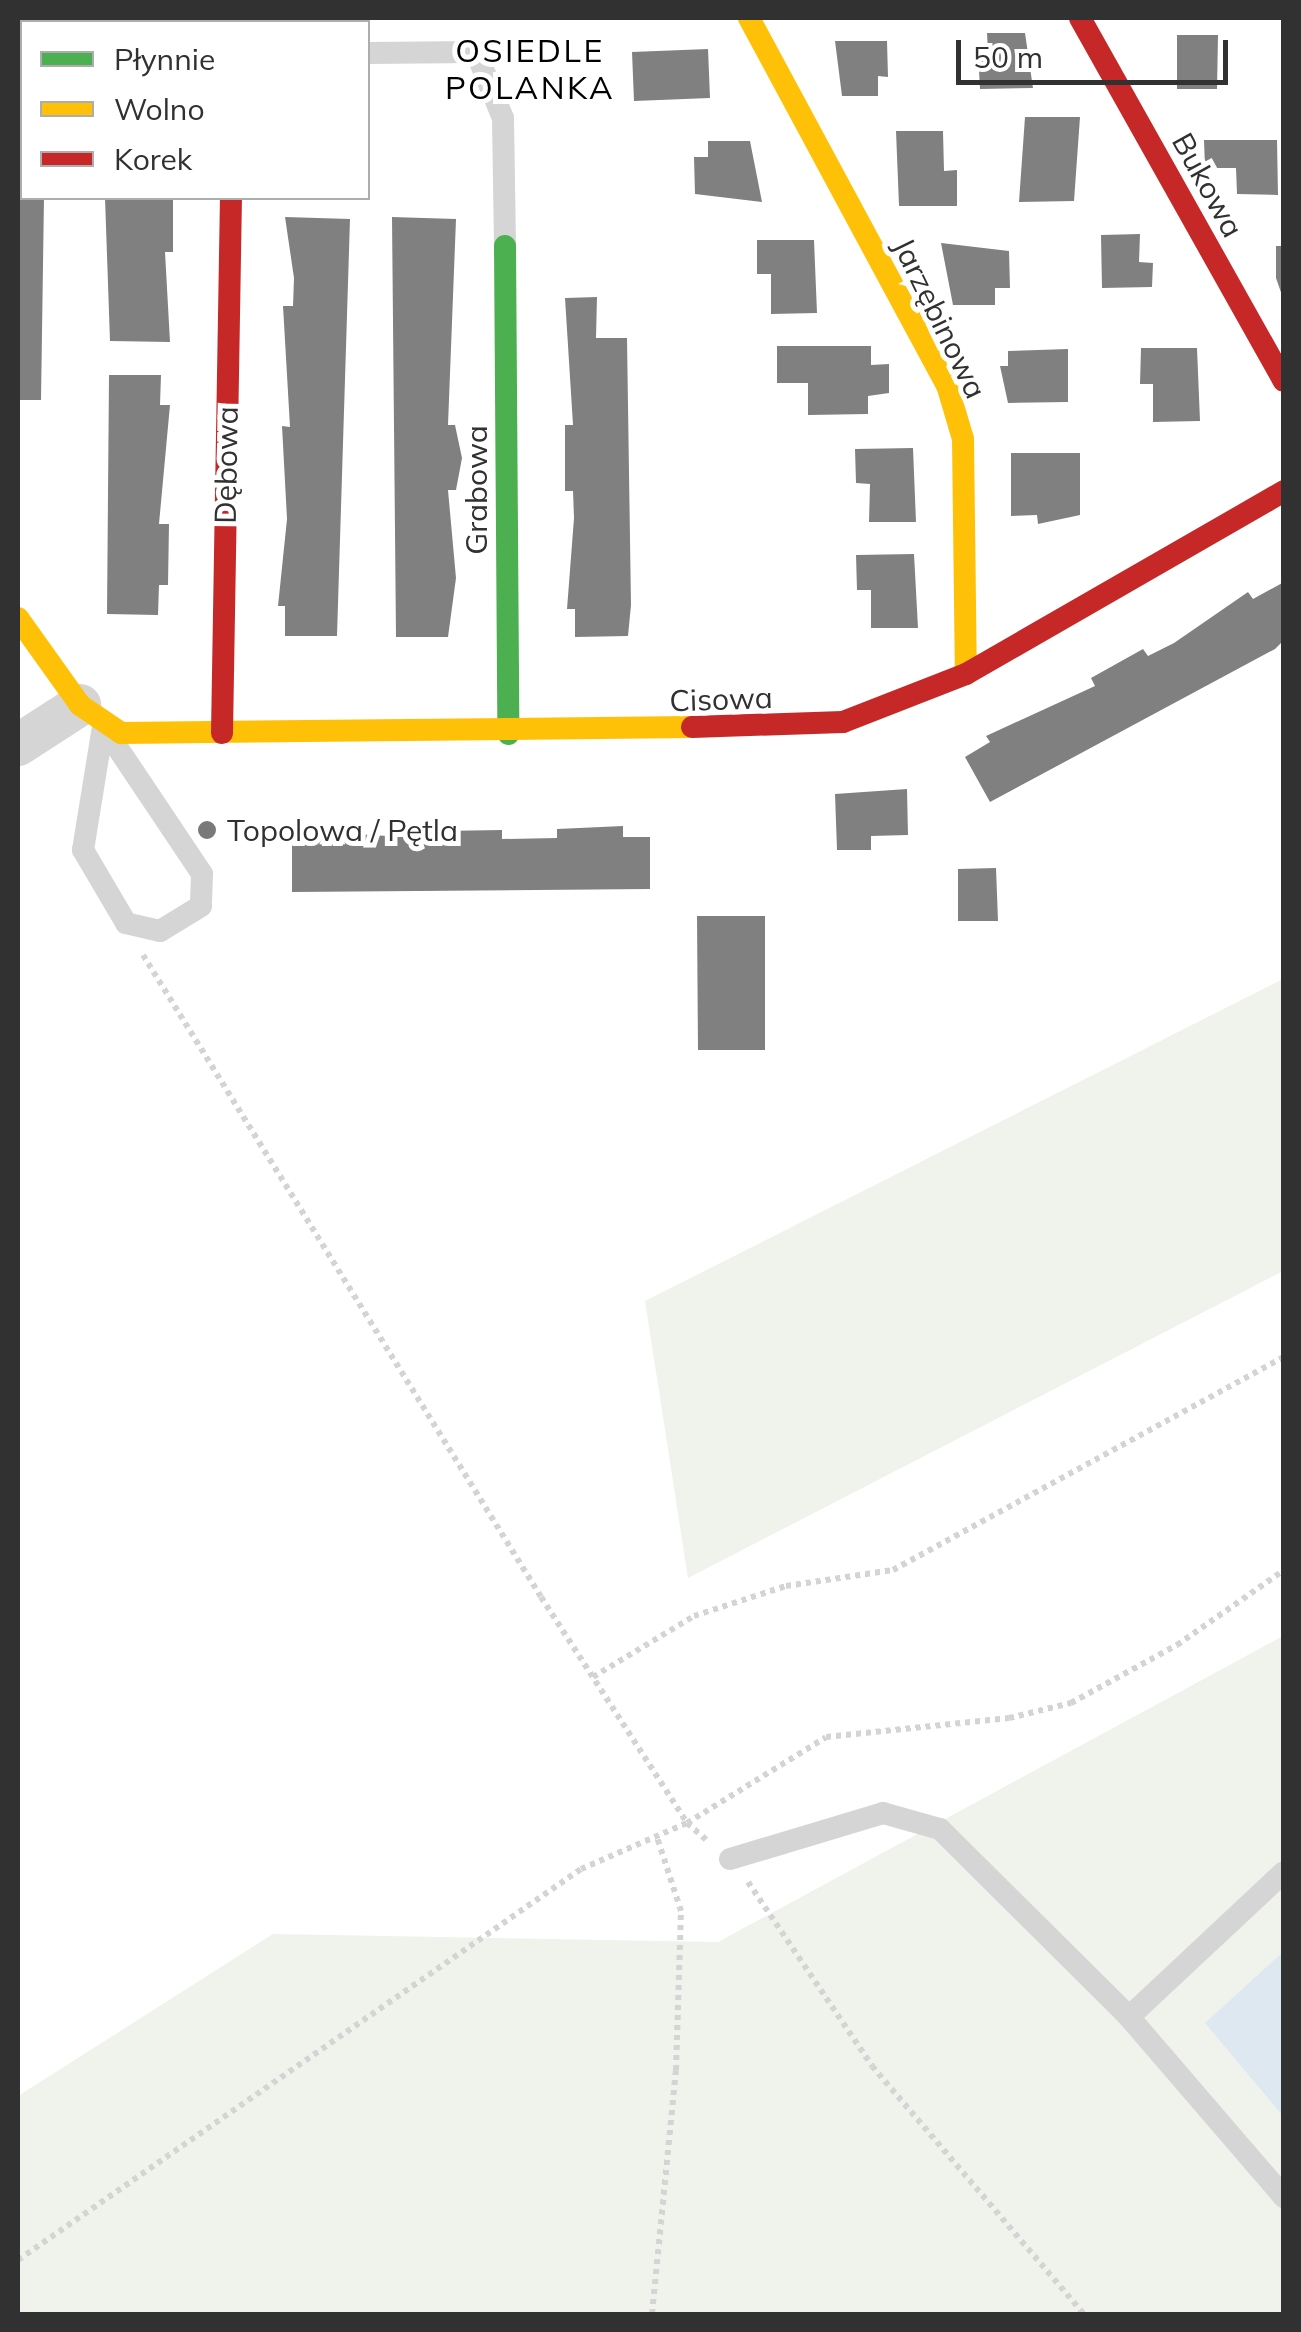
<!DOCTYPE html>
<html>
<head>
<meta charset="utf-8">
<style>
  body { margin:0 }
  #map { position:relative; width:1301px; height:2332px; overflow:hidden; background:#fff; font-family:Mulish,sans-serif }
  div>[style] { position:absolute }
  [style*='--x'] { left:calc(var(--x)*1px); top:calc(var(--y)*1px); width:calc(var(--w)*1px); rotate:calc(var(--a)*1deg) }
  .green>* { inset:0; background:#f0f3ec }
  .water>* { inset:0; background:#dde8f0 }
  .building>* { inset:0; background:#808080 }
  .path>* { height:6px; margin-top:-3px; transform-origin:0; background:repeating-linear-gradient(90deg,#d4d4d4 0 5px,transparent 0 10px) }
  .lane>* { height:22px; margin:-11px; padding:0 11px; transform-origin:11px; border-radius:11px; background:#d5d5d5 }
  .street>* { height:42px; margin:-21px; padding:0 21px; transform-origin:21px; border-radius:21px; background:#d5d5d5 }
  .fast>* { height:22px; margin:-11px; padding:0 11px; transform-origin:11px; border-radius:11px; background:#4caf50 }
  .slow>* { height:22px; margin:-11px; padding:0 11px; transform-origin:11px; border-radius:11px; background:#ffc107 }
  .jam>* { height:22px; margin:-11px; padding:0 11px; transform-origin:11px; border-radius:11px; background:#c62828 }
  .dots>* { width:28px; height:28px; translate:-50% -50%; box-sizing:border-box; border:5px solid #fff; border-radius:50% }
  span { translate:-50% -50%; white-space:nowrap; text-align:center; line-height:1.15; -webkit-text-stroke:10px #fff; paint-order:stroke }
  .street-label { font-size:30px; color:#313131 }
  .poi-label { font-size:30px; color:#313131 }
  .left { translate:0 -50%; text-align:left }
  .neighbourhood-label { font-size:32px; color:#000; letter-spacing:2.5px }
  .frame { position:absolute; inset:0; border:20px solid #313131; pointer-events:none }
  .legend { position:absolute; left:20px; top:20px; width:350px; height:180px; box-sizing:border-box; background:#fff; border:2px solid #adadad; margin:0; padding:12px 18px; list-style:none; font-size:30px; color:#313131 }
  .legend li { display:flex; align-items:center; gap:20px; height:50px }
  .legend b { width:50px; border:2px solid #adadad }
  .scale { position:absolute; left:956px; top:40px; width:272px; height:45px; box-sizing:border-box; border:5px solid #313131; border-top:0; padding-left:12px; font-size:30px; line-height:35px; white-space:nowrap; color:#313131; -webkit-text-stroke:8px #fff; paint-order:stroke }
</style>
</head>
<body>
<div id="map">
  <div class="green">
    <i style="clip-path:polygon(1283px 979px,1283px 1271px,688px 1578px,645px 1301px)"></i>
    <i style="clip-path:polygon(1283px 1636px,1283px 2314px,18px 2314px,18px 2096px,273px 1934px,718px 1942px)"></i>
  </div>
  <div class="water">
    <i style="clip-path:polygon(1283px 1952px,1283px 2116px,1205px 2023px)"></i>
  </div>
  <div class="building">
    <i style="clip-path:polygon(987px 33px,1025px 33px,1033px 88px,980px 89px,978px 52px,988px 53px)"></i>
    <i style="clip-path:polygon(1177px 35px,1218px 35px,1217px 89px,1177px 89px)"></i>
    <i style="clip-path:polygon(835px 41px,887px 41px,888px 77px,878px 76px,878px 96px,842px 96px)"></i>
    <i style="clip-path:polygon(18px 42px,22px 198px,44px 198px,41px 400px,18px 400px)"></i>
    <i style="clip-path:polygon(708px 49px,710px 98px,634px 101px,632px 52px)"></i>
    <i style="clip-path:polygon(1025px 117px,1080px 117px,1074px 201px,1019px 202px)"></i>
    <i style="clip-path:polygon(896px 131px,943px 131px,944px 171px,957px 170px,957px 206px,899px 206px)"></i>
    <i style="clip-path:polygon(1204px 140px,1277px 140px,1278px 195px,1237px 194px,1236px 168px,1205px 168px)"></i>
    <i style="clip-path:polygon(708px 141px,750px 141px,762px 202px,695px 194px,694px 157px,708px 157px)"></i>
    <i style="clip-path:polygon(105px 198px,173px 198px,173px 252px,165px 252px,170px 342px,110px 341px)"></i>
    <i style="clip-path:polygon(285px 217px,350px 219px,337px 636px,285px 636px,285px 606px,278px 606px,287px 519px,282px 426px,290px 427px,283px 306px,293px 306px,294px 278px)"></i>
    <i style="clip-path:polygon(392px 217px,456px 219px,448px 425px,455px 425px,462px 458px,456px 490px,448px 490px,456px 578px,448px 637px,396px 637px)"></i>
    <i style="clip-path:polygon(1140px 234px,1139px 262px,1153px 263px,1152px 287px,1102px 288px,1101px 235px)"></i>
    <i style="clip-path:polygon(757px 240px,814px 240px,817px 313px,771px 314px,771px 274px,757px 274px)"></i>
    <i style="clip-path:polygon(941px 243px,1009px 251px,1010px 288px,995px 288px,995px 305px,953px 305px)"></i>
    <i style="clip-path:polygon(1276px 246px,1284px 246px,1284px 301px,1276px 278px)"></i>
    <i style="clip-path:polygon(597px 297px,596px 338px,627px 338px,631px 605px,628px 636px,575px 637px,575px 609px,567px 609px,574px 518px,573px 491px,565px 491px,565px 425px,573px 425px,565px 298px)"></i>
    <i style="clip-path:polygon(777px 346px,871px 346px,871px 365px,889px 364px,889px 393px,868px 396px,868px 414px,808px 415px,808px 383px,777px 383px)"></i>
    <i style="clip-path:polygon(1141px 348px,1197px 348px,1200px 421px,1153px 422px,1153px 384px,1140px 384px)"></i>
    <i style="clip-path:polygon(1068px 349px,1068px 402px,1008px 403px,1000px 366px,1008px 366px,1008px 351px)"></i>
    <i style="clip-path:polygon(109px 375px,161px 375px,160px 405px,170px 405px,159px 524px,169px 524px,168px 585px,159px 585px,158px 615px,107px 614px)"></i>
    <i style="clip-path:polygon(913px 448px,916px 522px,869px 522px,870px 484px,856px 483px,855px 449px)"></i>
    <i style="clip-path:polygon(1011px 453px,1080px 453px,1080px 515px,1038px 524px,1037px 515px,1011px 516px)"></i>
    <i style="clip-path:polygon(914px 554px,918px 628px,871px 628px,871px 590px,857px 590px,856px 555px)"></i>
    <i style="clip-path:polygon(1284px 582px,1284px 640px,1275px 649px,990px 802px,965px 757px,990px 742px,986px 736px,1095px 686px,1091px 678px,1143px 649px,1148px 656px,1174px 643px,1248px 592px,1253px 599px)"></i>
    <i style="clip-path:polygon(907px 789px,908px 835px,871px 836px,871px 850px,837px 850px,835px 794px)"></i>
    <i style="clip-path:polygon(623px 826px,623px 837px,650px 837px,650px 889px,292px 892px,292px 840px,319px 839px,319px 832px,440px 839px,440px 831px,502px 830px,502px 839px,557px 838px,557px 829px)"></i>
    <i style="clip-path:polygon(996px 868px,998px 921px,958px 921px,958px 869px)"></i>
    <i style="clip-path:polygon(697px 916px,765px 916px,765px 1050px,698px 1050px)"></i>
  </div>
  <div class="path">
    <i style="--x:143;--y:955;--w:755;--a:58.2"></i>
    <i style="--x:541;--y:1597;--w:269;--a:57.1"></i>
    <i style="--x:687;--y:1823;--w:28;--a:41"></i>
    <i style="--x:593;--y:1677;--w:118;--a:-31.1"></i>
    <i style="--x:694;--y:1616;--w:97;--a:-18.1"></i>
    <i style="--x:786;--y:1586;--w:108;--a:-8.5"></i>
    <i style="--x:893;--y:1570;--w:445;--a:-28.6"></i>
    <i style="--x:748;--y:1882;--w:222;--a:56"></i>
    <i style="--x:872;--y:2066;--w:326;--a:49.5"></i>
    <i style="--x:18;--y:2260;--w:685;--a:-34.78"></i>
    <i style="--x:581;--y:1869;--w:116;--a:-23.5"></i>
    <i style="--x:687;--y:1823;--w:163;--a:-31.7"></i>
    <i style="--x:826;--y:1737;--w:184;--a:-5.9"></i>
    <i style="--x:1009;--y:1718;--w:64;--a:-13.6"></i>
    <i style="--x:1071;--y:1703;--w:121;--a:-28.7"></i>
    <i style="--x:1177;--y:1645;--w:131;--a:-35"></i>
    <i style="--x:652;--y:2314;--w:245;--a:-84.4"></i>
    <i style="--x:676;--y:2070;--w:159;--a:-88.2"></i>
    <i style="--x:681;--y:1911;--w:78;--a:-108"></i>
  </div>
  <div class="lane">
    <i style="--x:368;--y:53;--w:108;--a:-0.5"></i>
    <i style="--x:476;--y:52;--w:71;--a:67.8"></i>
    <i style="--x:503;--y:118;--w:128;--a:89.1"></i>
    <i style="--x:103;--y:726;--w:178;--a:56.2"></i>
    <i style="--x:202;--y:874;--w:32;--a:92"></i>
    <i style="--x:201;--y:906;--w:48;--a:148.6"></i>
    <i style="--x:160;--y:931;--w:35;--a:-167"></i>
    <i style="--x:126;--y:923;--w:85;--a:-120.5"></i>
    <i style="--x:83;--y:850;--w:126;--a:-80.8"></i>
    <i style="--x:730;--y:1859;--w:160;--a:-16.7"></i>
    <i style="--x:883;--y:1813;--w:59;--a:15.7"></i>
    <i style="--x:940;--y:1829;--w:267;--a:44.8"></i>
    <i style="--x:1129;--y:2017;--w:238;--a:49.3"></i>
    <i style="--x:1129;--y:2017;--w:212;--a:-43.1"></i>
  </div>
  <div class="street">
    <i style="--x:235;--y:18;--w:4;--a:90"></i>
    <i style="--x:18;--y:745;--w:74;--a:-32.8"></i>
  </div>
  <div class="fast">
    <i style="--x:505;--y:246;--w:488;--a:89.6"></i>
  </div>
  <div class="slow">
    <i style="--x:749;--y:18;--w:417;--a:61.7"></i>
    <i style="--x:947;--y:385;--w:56;--a:73.5"></i>
    <i style="--x:963;--y:439;--w:235;--a:89.3"></i>
    <i style="--x:18;--y:618;--w:107;--a:54.5"></i>
    <i style="--x:80;--y:705;--w:50;--a:34.3"></i>
    <i style="--x:121;--y:733;--w:571;--a:-0.6"></i>
  </div>
  <div class="jam">
    <i style="--x:1080;--y:18;--w:416;--a:60.7"></i>
    <i style="--x:692;--y:727;--w:151;--a:-1.9"></i>
    <i style="--x:843;--y:722;--w:132;--a:-21.3"></i>
    <i style="--x:966;--y:674;--w:367;--a:-29.9"></i>
    <i style="--x:222;--y:733;--w:535;--a:-89.04"></i>
  </div>
  <div class="dots">
    <i style="left:207px;top:830px;background:#797979"></i>
  </div>
  <div class="street-label">
    <span style="left:1208px;top:185px;rotate:61deg">Bukowa</span>
    <span style="left:940px;top:318px;rotate:64deg">Jarzębinowa</span>
    <span style="left:226px;top:465px;rotate:-89deg">Dębowa</span>
    <span style="left:476px;top:490px;rotate:-90deg">Grabowa</span>
    <span style="left:721px;top:699px;rotate:-2deg">Cisowa</span>
  </div>
  <div class="poi-label">
    <span class="left" style="left:227px;top:830px">Topolowa / Pętla</span>
  </div>
  <div class="neighbourhood-label">
    <span style="left:530px;top:69px">OSIEDLE<br>POLANKA</span>
  </div>
  <div class="frame"></div>
  <ul class="legend">
  <li><b style="height:12px;background:#4caf50"></b>Płynnie</li>
  <li><b style="height:12px;background:#ffc107"></b>Wolno</li>
  <li><b style="height:12px;background:#c62828"></b>Korek</li>
  </ul>
  <div class="scale">50 m</div>
</div>
</body>
</html>
